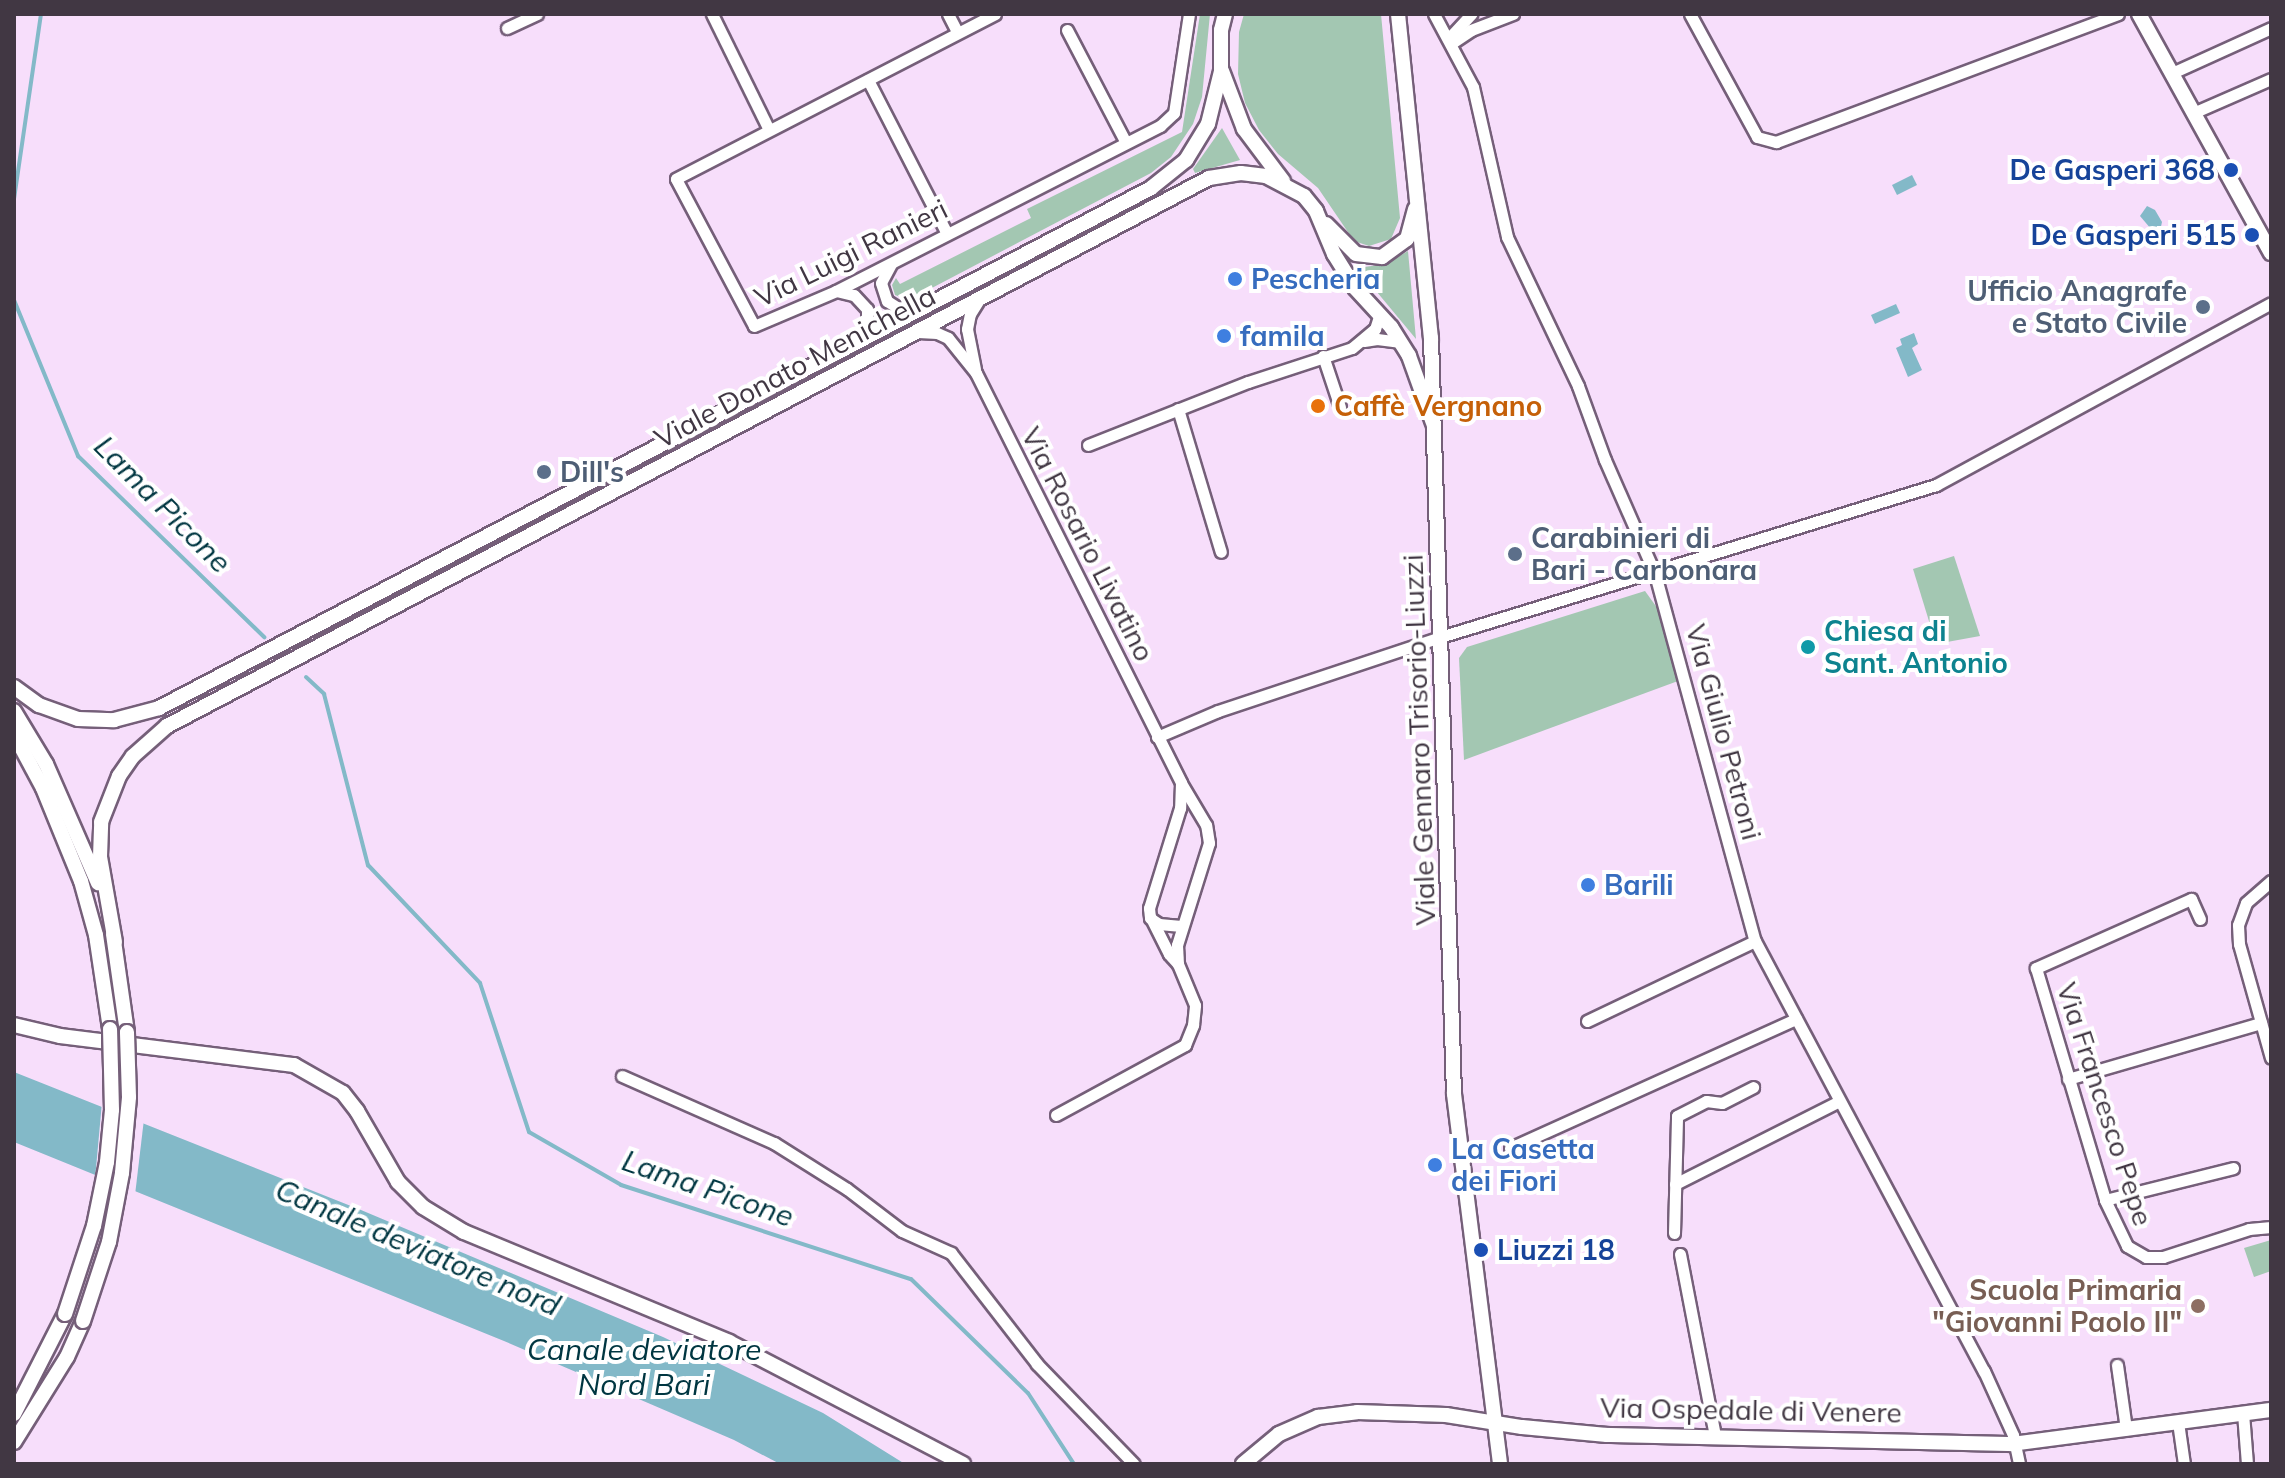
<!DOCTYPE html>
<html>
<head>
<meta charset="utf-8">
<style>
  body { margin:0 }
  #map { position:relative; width:2285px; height:1478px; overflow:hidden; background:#f7defb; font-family:Mulish,sans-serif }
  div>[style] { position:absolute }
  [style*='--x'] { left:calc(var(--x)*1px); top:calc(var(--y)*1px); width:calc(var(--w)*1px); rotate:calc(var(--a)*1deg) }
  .green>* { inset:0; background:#a3c7b2 }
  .water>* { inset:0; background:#83b9c8 }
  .pier>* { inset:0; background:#f7defb }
  .stream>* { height:4px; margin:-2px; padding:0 2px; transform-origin:2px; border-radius:2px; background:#83b9c8 }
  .roads { filter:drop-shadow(2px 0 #755f79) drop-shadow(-2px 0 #755f79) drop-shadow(0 2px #755f79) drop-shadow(0 -2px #755f79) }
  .minor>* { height:11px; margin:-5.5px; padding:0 5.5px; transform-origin:5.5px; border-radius:5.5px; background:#fff }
  .tertiary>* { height:14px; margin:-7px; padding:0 7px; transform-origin:7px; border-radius:7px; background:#fff }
  .secondary>* { height:14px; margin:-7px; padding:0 7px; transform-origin:7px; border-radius:7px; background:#fff }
  .bridges { filter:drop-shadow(2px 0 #755f79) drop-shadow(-2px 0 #755f79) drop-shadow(0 2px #755f79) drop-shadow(0 -2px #755f79) }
  .secondary-bridge>* { height:14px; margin:-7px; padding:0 7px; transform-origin:7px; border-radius:7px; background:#fff }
  .dots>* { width:22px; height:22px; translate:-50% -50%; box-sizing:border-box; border:4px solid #fff; border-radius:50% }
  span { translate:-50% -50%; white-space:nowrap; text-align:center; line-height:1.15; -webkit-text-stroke:8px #fff; paint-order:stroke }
  .transit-label { font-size:28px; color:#164399; font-weight:700 }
  .right { translate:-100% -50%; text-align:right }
  .left { translate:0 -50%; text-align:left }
  .street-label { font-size:28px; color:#413743 }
  .shop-label { font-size:28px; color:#366cbe; font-weight:700 }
  .service-label { font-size:28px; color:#4e5e75; font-weight:700 }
  .food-label { font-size:28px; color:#c56008; font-weight:700 }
  .culture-label { font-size:28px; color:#0d838f; font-weight:700 }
  .education-label { font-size:28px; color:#785e54; font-weight:700 }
  .water-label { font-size:30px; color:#003641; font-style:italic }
  .frame { position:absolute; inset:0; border:16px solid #413743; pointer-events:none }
</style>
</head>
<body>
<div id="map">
  <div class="green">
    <i style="clip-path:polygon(1200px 14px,1210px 14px,1202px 97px,1193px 124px,1171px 157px,1151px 173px,909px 300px,895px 295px,892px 285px,896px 278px,900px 284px,1031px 218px,1027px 209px,1182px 132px)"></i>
    <i style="clip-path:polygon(1244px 14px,1381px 14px,1400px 218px,1391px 239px,1369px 246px,1354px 241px,1318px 188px,1278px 154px,1259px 130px,1245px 103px,1238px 74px,1239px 32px)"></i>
    <i style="clip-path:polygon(1222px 128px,1240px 160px,1195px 173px,1193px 169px)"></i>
    <i style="clip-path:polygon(1408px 251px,1416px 339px,1357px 268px,1386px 264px)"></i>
    <i style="clip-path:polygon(1954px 556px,1980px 636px,1936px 644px,1913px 569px)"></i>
    <i style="clip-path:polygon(1645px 591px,1658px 609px,1678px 681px,1464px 760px,1459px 658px,1467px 647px)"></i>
    <i style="clip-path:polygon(2271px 1240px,2271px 1271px,2254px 1277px,2244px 1248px)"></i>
  </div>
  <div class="water">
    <i style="clip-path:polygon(1912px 175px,1917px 185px,1897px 195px,1892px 185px)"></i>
    <i style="clip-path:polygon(2147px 206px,2155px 210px,2162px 222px,2160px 231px,2151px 229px,2140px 216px)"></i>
    <i style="clip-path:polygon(1896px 304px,1900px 313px,1875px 324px,1871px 315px)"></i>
    <i style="clip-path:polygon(1914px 333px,1918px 344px,1912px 348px,1922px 370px,1908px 377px,1896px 348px,1902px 345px,1900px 339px)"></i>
    <i style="clip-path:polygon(14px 1072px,361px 1210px,663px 1337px,823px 1413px,905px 1464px,780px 1464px,734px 1440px,504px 1341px,14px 1142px)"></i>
  </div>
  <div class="pier">
    <i style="clip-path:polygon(102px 1102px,144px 1119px,135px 1195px,95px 1179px)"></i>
  </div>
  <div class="stream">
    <i style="--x:14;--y:199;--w:187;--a:-81.7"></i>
    <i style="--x:14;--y:300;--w:169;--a:67.7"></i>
    <i style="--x:78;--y:456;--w:260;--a:44.2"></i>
    <i style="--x:306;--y:677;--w:25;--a:43"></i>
    <i style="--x:324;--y:694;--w:177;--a:75.6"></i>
    <i style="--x:368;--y:865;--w:163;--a:46.5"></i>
    <i style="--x:480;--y:983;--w:157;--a:71.8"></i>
    <i style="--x:529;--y:1132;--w:106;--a:29.9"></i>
    <i style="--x:621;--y:1185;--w:305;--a:18"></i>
    <i style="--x:911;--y:1279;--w:163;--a:44.3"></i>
    <i style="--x:1028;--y:1393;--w:85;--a:57.1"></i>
  </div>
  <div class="roads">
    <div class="minor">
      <i style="--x:712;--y:14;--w:129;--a:63.8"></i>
      <i style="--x:948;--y:14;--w:20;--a:63"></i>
      <i style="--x:995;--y:14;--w:359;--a:152.7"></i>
      <i style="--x:676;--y:179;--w:166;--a:62"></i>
      <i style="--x:754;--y:326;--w:89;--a:-23.1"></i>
      <i style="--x:836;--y:291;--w:364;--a:-27"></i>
      <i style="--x:1160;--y:126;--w:19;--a:-43"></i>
      <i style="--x:1174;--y:113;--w:100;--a:-81.4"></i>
      <i style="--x:1434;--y:14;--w:83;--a:61.9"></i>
      <i style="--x:1473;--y:87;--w:154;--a:77.2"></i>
      <i style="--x:1507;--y:237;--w:165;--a:64.5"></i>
      <i style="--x:1578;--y:386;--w:79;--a:70"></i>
      <i style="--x:1605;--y:460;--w:124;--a:66.3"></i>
      <i style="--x:1655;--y:574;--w:380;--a:74.8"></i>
      <i style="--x:1755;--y:941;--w:487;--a:62"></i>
      <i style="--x:1984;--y:1371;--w:70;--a:65.6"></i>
      <i style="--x:2013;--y:1435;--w:30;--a:78"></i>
      <i style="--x:1690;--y:14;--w:140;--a:61.4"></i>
      <i style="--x:1757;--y:137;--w:20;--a:15"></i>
      <i style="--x:1776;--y:142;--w:365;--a:-20.5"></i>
      <i style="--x:507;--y:28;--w:33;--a:-25"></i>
      <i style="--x:1067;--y:30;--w:127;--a:62.4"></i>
      <i style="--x:1449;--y:38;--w:33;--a:-47"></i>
      <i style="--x:1452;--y:43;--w:23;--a:-34"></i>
      <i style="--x:1471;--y:30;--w:45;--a:-20.9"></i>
      <i style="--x:2172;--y:73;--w:109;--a:-24.4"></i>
      <i style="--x:868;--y:80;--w:173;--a:62.8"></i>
      <i style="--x:2193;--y:113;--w:85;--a:-23.6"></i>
      <i style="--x:891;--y:264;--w:21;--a:118"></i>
      <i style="--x:881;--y:283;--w:19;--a:72"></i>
      <i style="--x:887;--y:301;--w:19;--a:32"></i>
      <i style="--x:903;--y:311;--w:14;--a:-4"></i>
      <i style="--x:836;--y:291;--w:18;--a:13"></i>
      <i style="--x:854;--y:295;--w:19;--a:47"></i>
      <i style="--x:867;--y:309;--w:19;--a:90"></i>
      <i style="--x:867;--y:328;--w:13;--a:122"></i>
      <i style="--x:918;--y:332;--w:19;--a:3"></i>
      <i style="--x:937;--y:333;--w:12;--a:24"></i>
      <i style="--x:948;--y:338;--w:45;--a:51.3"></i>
      <i style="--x:976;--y:373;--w:458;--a:63.4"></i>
      <i style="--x:1364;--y:341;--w:13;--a:-9"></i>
      <i style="--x:1377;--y:339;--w:24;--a:7"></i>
      <i style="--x:1323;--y:356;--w:54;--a:71.6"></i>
      <i style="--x:975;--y:369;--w:41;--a:-101.3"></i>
      <i style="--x:967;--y:329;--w:15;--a:-79"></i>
      <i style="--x:970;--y:314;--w:15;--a:-58"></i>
      <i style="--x:1178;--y:409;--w:149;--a:73.3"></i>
      <i style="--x:1088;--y:445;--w:172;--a:-21.5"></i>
      <i style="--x:1248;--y:382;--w:109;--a:-18.1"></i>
      <i style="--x:1352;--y:348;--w:30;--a:-40"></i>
      <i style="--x:1375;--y:329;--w:16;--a:-72"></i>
      <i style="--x:1157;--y:737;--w:66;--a:-23.1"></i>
      <i style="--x:1218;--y:711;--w:234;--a:-18.4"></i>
      <i style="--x:1440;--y:637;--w:519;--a:-17.04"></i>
      <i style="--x:1936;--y:485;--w:381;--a:-28.5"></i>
      <i style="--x:2271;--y:881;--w:33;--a:139"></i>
      <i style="--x:2246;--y:903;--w:23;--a:110"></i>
      <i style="--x:2238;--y:925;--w:19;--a:87"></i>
      <i style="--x:2239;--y:944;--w:118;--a:74.3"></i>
      <i style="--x:1151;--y:918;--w:40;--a:63.4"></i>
      <i style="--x:1169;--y:954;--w:13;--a:48"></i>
      <i style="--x:2200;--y:919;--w:22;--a:-114"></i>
      <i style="--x:2191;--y:899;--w:170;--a:156"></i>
      <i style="--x:2036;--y:968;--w:242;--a:73.4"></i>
      <i style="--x:2105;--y:1200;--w:51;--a:64.4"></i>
      <i style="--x:2127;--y:1246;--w:22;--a:30"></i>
      <i style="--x:2146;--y:1257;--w:17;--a:0"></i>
      <i style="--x:2163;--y:1257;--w:90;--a:-18"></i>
      <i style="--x:2249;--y:1229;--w:22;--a:-5"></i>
      <i style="--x:1587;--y:1021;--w:186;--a:-25.5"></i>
      <i style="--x:622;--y:1076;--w:166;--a:23.8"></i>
      <i style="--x:774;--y:1143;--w:86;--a:32.2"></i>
      <i style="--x:847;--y:1189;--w:69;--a:37.4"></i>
      <i style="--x:902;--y:1231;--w:54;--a:24.2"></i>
      <i style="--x:951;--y:1253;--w:140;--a:52.2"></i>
      <i style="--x:1037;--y:1364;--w:139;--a:45.9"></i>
      <i style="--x:2068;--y:1079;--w:201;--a:-16.2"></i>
      <i style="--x:1056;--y:1115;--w:147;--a:-28.5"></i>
      <i style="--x:1185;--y:1045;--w:22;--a:-68"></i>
      <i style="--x:1193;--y:1025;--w:20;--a:-84"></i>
      <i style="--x:1195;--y:1005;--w:44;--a:-112.5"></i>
      <i style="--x:1178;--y:964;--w:19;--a:-93"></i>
      <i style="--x:1177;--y:945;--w:107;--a:-72.6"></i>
      <i style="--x:1209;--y:843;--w:18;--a:-99"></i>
      <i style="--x:1206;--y:825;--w:49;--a:-120.8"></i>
      <i style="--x:1181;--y:783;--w:25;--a:92"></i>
      <i style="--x:1180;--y:808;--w:105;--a:107.2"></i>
      <i style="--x:1149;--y:908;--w:10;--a:84"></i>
      <i style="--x:1150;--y:918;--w:11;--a:34"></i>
      <i style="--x:1159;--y:924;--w:22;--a:5"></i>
      <i style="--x:1510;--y:1148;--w:314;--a:-24.3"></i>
      <i style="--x:1675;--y:1184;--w:184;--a:-26.8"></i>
      <i style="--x:2105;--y:1200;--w:132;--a:-14"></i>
      <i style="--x:1674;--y:1233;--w:117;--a:-88.5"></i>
      <i style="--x:1677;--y:1116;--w:33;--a:-27"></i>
      <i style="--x:1706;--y:1101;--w:16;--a:7"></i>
      <i style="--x:1722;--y:1103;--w:35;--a:-27"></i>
      <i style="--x:1680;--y:1254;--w:185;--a:79.1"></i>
      <i style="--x:2117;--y:1365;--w:65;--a:82"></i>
      <i style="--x:2243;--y:1413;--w:51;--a:85.5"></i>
      <i style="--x:2178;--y:1422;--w:42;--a:81.9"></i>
    </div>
    <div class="tertiary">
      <i style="--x:2139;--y:14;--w:273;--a:61.1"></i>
      <i style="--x:14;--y:1025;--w:47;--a:13.4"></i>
      <i style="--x:60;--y:1036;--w:236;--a:7.1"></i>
      <i style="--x:294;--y:1065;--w:56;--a:29.7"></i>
      <i style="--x:343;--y:1093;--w:23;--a:52"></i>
      <i style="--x:357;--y:1111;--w:82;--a:60"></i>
      <i style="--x:398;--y:1182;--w:35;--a:45"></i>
      <i style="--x:423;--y:1207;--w:48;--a:31.4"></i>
      <i style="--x:464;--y:1232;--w:287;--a:22.5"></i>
      <i style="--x:729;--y:1342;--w:264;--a:27.5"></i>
      <i style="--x:1243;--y:1464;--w:47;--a:-39.8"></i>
      <i style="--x:1279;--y:1434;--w:43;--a:-23.6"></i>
      <i style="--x:1318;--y:1417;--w:39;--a:-7"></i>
      <i style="--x:1357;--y:1412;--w:89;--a:1.9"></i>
      <i style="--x:1446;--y:1415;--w:77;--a:9"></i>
      <i style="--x:1522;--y:1427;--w:85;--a:5.4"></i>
      <i style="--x:1607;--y:1435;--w:405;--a:1.3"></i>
      <i style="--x:2012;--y:1444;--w:261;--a:-7.5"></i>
    </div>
    <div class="secondary">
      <i style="--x:1398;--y:14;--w:326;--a:84.2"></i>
      <i style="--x:1431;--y:338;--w:756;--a:88.26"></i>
      <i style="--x:1454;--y:1094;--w:373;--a:82.9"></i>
      <i style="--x:1222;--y:71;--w:62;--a:69.2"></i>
      <i style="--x:1244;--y:129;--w:65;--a:53.1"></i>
      <i style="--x:1326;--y:224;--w:42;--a:45"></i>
      <i style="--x:1356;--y:254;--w:26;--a:7"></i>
      <i style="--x:1382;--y:257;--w:31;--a:-36"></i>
      <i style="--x:1407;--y:239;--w:31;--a:-75"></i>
      <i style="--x:14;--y:687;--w:31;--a:36"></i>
      <i style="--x:39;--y:705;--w:41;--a:19.7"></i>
      <i style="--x:78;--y:719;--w:36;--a:2"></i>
      <i style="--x:114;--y:720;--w:47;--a:-14.9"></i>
      <i style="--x:159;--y:708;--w:1120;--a:-27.66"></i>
      <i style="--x:1151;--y:188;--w:45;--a:-38.7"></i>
      <i style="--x:1186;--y:160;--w:42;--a:-58.6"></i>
      <i style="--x:1208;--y:124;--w:55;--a:-76.2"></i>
      <i style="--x:1221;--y:71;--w:41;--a:-90"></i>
      <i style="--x:1221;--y:30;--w:16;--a:-76"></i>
      <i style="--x:14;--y:711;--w:62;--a:58.9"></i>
      <i style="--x:46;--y:764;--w:130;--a:66.4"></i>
      <i style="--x:14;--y:734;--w:61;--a:61.8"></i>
      <i style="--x:43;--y:788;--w:100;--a:67.8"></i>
      <i style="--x:81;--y:881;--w:56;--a:74.5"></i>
      <i style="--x:96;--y:935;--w:95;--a:81.5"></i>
      <i style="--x:113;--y:934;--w:99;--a:81.9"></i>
      <i style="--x:115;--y:942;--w:86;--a:-100"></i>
      <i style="--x:100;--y:857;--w:35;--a:-88"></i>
      <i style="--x:101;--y:822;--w:49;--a:-68.6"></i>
      <i style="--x:119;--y:776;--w:24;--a:-55"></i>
      <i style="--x:133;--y:756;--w:45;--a:-41.4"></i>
      <i style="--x:167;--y:726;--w:1177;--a:-27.74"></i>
      <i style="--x:1209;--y:178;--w:32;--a:-9"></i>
      <i style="--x:1241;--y:173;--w:25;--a:7"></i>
      <i style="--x:1266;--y:176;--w:43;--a:27.8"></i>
      <i style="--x:1304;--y:196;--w:19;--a:51"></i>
      <i style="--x:1316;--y:211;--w:47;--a:67.3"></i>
      <i style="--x:1334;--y:254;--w:40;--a:58"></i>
      <i style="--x:1355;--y:288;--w:53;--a:47.3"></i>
      <i style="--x:1391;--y:327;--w:34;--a:58"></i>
      <i style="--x:1409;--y:356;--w:71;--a:70.3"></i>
      <i style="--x:14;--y:1414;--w:112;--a:-63"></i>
      <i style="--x:14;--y:1442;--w:100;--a:-58.1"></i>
      <i style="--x:67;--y:1357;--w:39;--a:-66"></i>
    </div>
  </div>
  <div class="bridges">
    <div class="secondary-bridge">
      <i style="--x:65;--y:1314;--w:93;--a:-71.8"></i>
      <i style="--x:94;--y:1226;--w:65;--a:-78.5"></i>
      <i style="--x:107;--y:1162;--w:52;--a:-84.5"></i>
      <i style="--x:112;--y:1110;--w:81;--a:-91.4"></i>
      <i style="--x:83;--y:1321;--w:83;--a:-71.8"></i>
      <i style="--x:109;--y:1242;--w:70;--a:-79.3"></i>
      <i style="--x:122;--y:1173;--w:76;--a:-84.7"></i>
      <i style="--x:129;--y:1097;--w:65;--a:-91.8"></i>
    </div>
  </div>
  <div class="dots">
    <i style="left:2231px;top:170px;background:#1a4fb4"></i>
    <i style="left:2252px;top:235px;background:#1a4fb4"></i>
    <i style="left:1235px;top:279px;background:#3f7fe0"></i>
    <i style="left:2203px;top:307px;background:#5c6f8a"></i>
    <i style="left:1224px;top:336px;background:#3f7fe0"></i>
    <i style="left:1318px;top:406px;background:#e8710a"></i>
    <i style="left:544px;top:472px;background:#5c6f8a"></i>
    <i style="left:1515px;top:554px;background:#5c6f8a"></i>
    <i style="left:1808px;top:647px;background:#0f9aa8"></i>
    <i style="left:1588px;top:885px;background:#3f7fe0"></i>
    <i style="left:1435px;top:1165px;background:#3f7fe0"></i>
    <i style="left:1481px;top:1250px;background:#1a4fb4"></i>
    <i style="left:2198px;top:1306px;background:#8d6e63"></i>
  </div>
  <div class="transit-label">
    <span class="right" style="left:2215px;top:170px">De Gasperi 368</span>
    <span class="right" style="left:2236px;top:235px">De Gasperi 515</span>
    <span class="left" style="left:1497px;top:1250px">Liuzzi 18</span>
  </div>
  <div class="street-label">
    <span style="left:851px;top:253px;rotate:-26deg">Via Luigi Ranieri</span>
    <span style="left:795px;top:367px;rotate:-28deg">Viale Donato Menichella</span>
    <span style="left:1088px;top:544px;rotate:63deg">Via Rosario Livatino</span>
    <span style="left:1724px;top:732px;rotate:75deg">Via Giulio Petroni</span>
    <span style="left:1419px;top:740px;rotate:-92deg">Viale Gennaro Trisorio-Liuzzi</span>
    <span style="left:2105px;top:1104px;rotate:72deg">Via Francesco Pepe</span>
    <span style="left:1751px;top:1410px;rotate:1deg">Via Ospedale di Venere</span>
  </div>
  <div class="shop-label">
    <span class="left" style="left:1251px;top:279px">Pescheria</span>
    <span class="left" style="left:1240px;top:336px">famila</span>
    <span class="left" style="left:1604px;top:885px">Barili</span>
    <span class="left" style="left:1451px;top:1165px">La Casetta<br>dei Fiori</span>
  </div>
  <div class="service-label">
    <span class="right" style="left:2187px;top:307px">Ufficio Anagrafe<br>e Stato Civile</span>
    <span class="left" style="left:560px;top:472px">Dill's</span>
    <span class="left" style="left:1531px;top:554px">Carabinieri di<br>Bari - Carbonara</span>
  </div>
  <div class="food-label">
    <span class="left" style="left:1334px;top:406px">Caffè Vergnano</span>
  </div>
  <div class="culture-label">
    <span class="left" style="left:1824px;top:647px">Chiesa di<br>Sant. Antonio</span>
  </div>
  <div class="education-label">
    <span class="right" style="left:2182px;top:1306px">Scuola Primaria<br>"Giovanni Paolo II"</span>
  </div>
  <div class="water-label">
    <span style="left:163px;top:504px;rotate:45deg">Lama Picone</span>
    <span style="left:708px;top:1188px;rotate:19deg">Lama Picone</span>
    <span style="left:418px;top:1247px;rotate:23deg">Canale deviatore nord</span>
    <span style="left:644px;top:1366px">Canale deviatore<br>Nord Bari</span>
  </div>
  <div class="frame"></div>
</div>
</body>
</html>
